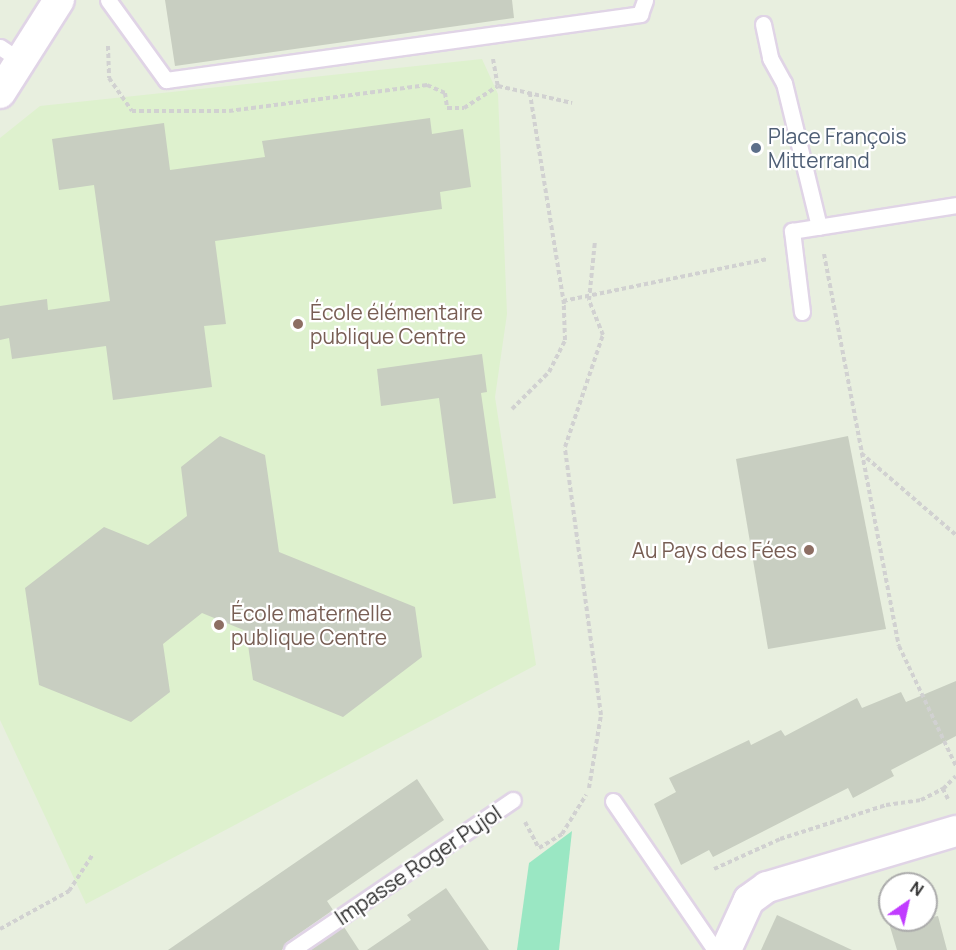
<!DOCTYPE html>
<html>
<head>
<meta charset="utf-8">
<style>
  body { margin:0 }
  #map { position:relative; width:956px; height:950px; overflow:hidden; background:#e8efdf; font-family:Manrope,sans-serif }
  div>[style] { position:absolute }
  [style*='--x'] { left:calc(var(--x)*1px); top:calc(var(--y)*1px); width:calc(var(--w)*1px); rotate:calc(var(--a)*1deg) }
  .education>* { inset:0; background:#def1ce }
  .green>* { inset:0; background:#9ae7c3 }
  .building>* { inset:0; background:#c8cec1 }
  .path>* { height:4px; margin-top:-2px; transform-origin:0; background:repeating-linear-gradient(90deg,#d1d1d1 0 4.5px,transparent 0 7.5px) }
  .roads { filter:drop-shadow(2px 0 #e0d4e6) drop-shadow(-2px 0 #e0d4e6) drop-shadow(0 2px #e0d4e6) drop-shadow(0 -2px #e0d4e6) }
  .lane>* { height:15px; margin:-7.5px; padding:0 7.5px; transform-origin:7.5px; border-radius:7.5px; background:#fff }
  .street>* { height:30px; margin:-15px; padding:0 15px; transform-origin:15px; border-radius:15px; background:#fff }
  .dots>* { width:16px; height:16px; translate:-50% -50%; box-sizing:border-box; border:3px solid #fff; border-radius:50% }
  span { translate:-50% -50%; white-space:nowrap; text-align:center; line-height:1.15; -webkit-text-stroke:4.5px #fff; paint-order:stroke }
  .service-label { font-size:21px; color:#4e5e75 }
  .left { translate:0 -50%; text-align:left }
  .education-label { font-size:21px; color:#785e54 }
  .right { translate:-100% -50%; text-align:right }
  .street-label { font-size:21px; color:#2d2d2d }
  .north { position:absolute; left:878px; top:872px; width:60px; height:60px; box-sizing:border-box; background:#fff; border:2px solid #ababab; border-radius:50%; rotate:34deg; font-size:16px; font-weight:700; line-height:24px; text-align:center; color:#2d2d2d }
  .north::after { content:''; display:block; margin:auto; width:21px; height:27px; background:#c13cff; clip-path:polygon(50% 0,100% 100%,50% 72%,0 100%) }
</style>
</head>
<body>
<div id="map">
  <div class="education">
    <i style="clip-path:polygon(482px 59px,498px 94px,507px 314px,495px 397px,536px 665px,86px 904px,0 720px,0 138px,40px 106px)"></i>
  </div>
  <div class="green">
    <i style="clip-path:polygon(572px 831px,559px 950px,517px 950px,529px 863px)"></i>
  </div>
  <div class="building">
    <i style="clip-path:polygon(165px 0,512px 0,514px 18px,175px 66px)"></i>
    <i style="clip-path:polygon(430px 118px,432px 134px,463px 129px,471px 187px,440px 192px,442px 209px,215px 241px,226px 324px,204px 326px,212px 387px,113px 400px,106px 346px,12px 359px,9px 338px,0 340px,0 306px,47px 299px,48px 310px,110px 301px,94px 185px,59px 190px,52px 139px,164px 123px,170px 170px,265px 157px,262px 141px)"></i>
    <i style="clip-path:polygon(482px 354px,487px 392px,481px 393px,496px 498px,453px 504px,439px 398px,381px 406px,377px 369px)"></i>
    <i style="clip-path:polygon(220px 436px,265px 455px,279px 552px,415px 607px,422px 657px,343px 717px,253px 680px,246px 631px,202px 613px,163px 644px,170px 692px,131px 722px,39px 685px,25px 588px,104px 527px,148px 545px,187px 516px,181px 467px)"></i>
    <i style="clip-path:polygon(848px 436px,886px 629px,768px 649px,736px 459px)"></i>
    <i style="clip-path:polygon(956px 681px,956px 736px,891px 770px,894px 776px,853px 798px,848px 788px,713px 857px,709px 850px,681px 865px,654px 804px,676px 792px,669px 778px,749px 740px,751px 745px,781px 730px,785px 736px,857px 698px,862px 708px,901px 692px,906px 702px)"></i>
    <i style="clip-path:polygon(417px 779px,444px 820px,327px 901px,333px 910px,287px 942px,282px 950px,168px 950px)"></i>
    <i style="clip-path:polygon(446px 888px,489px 950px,367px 950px,411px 920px,407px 915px)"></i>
    <i style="clip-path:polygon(926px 898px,933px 917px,938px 916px,947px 950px,897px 950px,885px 910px,890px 908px,890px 920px,926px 920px)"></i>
    <i style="clip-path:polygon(777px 915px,852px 950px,761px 950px)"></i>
    <i style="clip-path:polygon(344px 927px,359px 950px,309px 950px)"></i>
  </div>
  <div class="path">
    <i style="--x:108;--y:46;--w:32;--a:88"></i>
    <i style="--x:109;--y:78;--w:40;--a:55.1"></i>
    <i style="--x:132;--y:111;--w:97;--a:0"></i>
    <i style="--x:229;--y:111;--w:200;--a:-7.5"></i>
    <i style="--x:427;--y:85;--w:20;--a:24"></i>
    <i style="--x:445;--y:93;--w:15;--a:82"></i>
    <i style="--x:447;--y:108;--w:17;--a:0"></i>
    <i style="--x:464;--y:108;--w:40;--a:-32.9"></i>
    <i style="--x:498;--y:86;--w:76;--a:12.9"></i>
    <i style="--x:493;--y:59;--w:27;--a:80"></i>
    <i style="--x:824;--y:254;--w:399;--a:79.2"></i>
    <i style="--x:899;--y:646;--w:133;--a:64.6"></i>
    <i style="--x:563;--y:301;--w:209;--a:-11.6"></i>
    <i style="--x:512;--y:409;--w:52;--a:-45"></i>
    <i style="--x:549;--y:372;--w:36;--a:-63"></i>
    <i style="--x:565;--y:340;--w:36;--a:-92"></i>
    <i style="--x:564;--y:304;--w:214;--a:-99.2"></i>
    <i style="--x:861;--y:453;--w:125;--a:40.8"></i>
    <i style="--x:589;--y:788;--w:74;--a:-80.7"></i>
    <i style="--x:601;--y:715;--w:270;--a:-97.7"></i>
    <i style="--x:565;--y:447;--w:118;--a:-71.3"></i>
    <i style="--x:603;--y:335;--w:38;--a:-112"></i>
    <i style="--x:589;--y:300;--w:59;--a:-84.2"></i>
    <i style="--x:948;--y:799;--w:11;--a:-117"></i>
    <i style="--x:943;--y:789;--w:18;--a:-45"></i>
    <i style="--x:525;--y:822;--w:30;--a:62"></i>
    <i style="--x:539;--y:848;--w:27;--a:-31"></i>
    <i style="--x:562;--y:834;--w:46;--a:-58.4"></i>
    <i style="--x:714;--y:869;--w:72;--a:-24.4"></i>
    <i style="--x:780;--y:839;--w:111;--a:-17.8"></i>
    <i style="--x:886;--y:805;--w:35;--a:-8"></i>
    <i style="--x:921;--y:800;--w:25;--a:-27"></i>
    <i style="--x:0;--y:929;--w:79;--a:-28.8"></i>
    <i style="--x:69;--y:891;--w:44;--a:-57"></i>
  </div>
  <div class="roads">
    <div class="lane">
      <i style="--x:108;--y:0;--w:99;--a:54.1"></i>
      <i style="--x:166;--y:80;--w:479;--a:-7.9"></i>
      <i style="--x:640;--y:14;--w:15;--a:-70"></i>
      <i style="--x:763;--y:24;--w:35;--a:78"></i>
      <i style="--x:770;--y:58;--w:29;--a:61"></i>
      <i style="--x:784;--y:83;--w:148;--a:76.3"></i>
      <i style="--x:0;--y:47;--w:25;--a:34"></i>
      <i style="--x:802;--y:312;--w:82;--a:-97"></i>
      <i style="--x:792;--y:231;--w:166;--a:-9"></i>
      <i style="--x:613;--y:801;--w:181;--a:55.6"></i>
      <i style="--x:292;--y:950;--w:267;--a:-34.2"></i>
    </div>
    <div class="street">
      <i style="--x:0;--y:93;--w:110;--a:-57.6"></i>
      <i style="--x:726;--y:950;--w:55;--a:-65.3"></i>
      <i style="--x:749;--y:900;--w:22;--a:-36"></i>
      <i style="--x:767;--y:887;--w:197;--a:-16.5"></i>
    </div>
  </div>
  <div class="dots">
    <i style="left:756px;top:148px;background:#5c6f8a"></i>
    <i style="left:298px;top:324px;background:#8d6e63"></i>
    <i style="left:809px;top:550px;background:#8d6e63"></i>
    <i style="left:219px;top:625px;background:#8d6e63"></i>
  </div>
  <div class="service-label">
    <span class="left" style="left:768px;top:148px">Place François<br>Mitterrand</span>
  </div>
  <div class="education-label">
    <span class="left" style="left:310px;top:324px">École élémentaire<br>publique Centre</span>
    <span class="right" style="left:797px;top:550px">Au Pays des Fées</span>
    <span class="left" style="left:231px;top:625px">École maternelle<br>publique Centre</span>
  </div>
  <div class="street-label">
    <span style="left:418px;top:865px;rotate:-34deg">Impasse Roger Pujol</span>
  </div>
  <div class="north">N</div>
</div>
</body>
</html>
